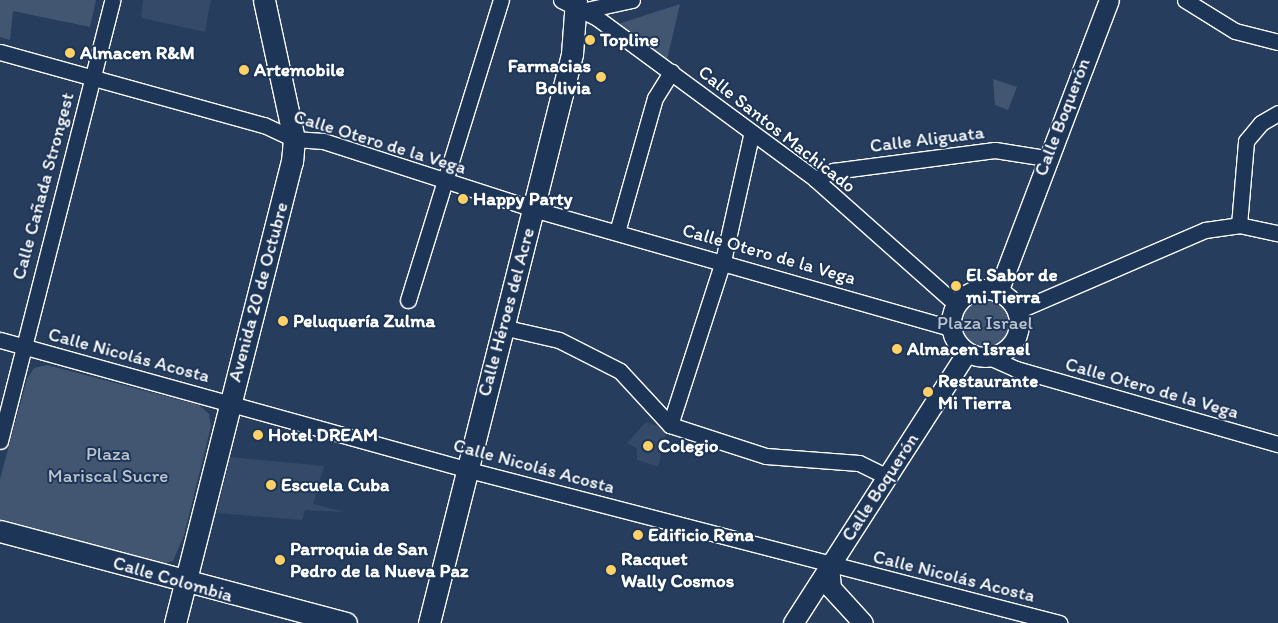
<!DOCTYPE html>
<html>
<head>
<meta charset="utf-8">
<style>
  body { margin:0 }
  #map { position:relative; width:1278px; height:623px; overflow:hidden; background:#263d5e; font-family:Itim,sans-serif }
  div>[style] { position:absolute }
  [style*='--x'] { left:calc(var(--x)*1px); top:calc(var(--y)*1px); width:calc(var(--w)*1px); rotate:calc(var(--a)*1deg) }
  .built>* { inset:0; background:#344a68 }
  .green>* { inset:0; background:#425672 }
  .round { border-radius:50% }
  .roads { filter:drop-shadow(1px 0 #fff) drop-shadow(-1px 0 #fff) drop-shadow(0 1px #fff) drop-shadow(0 -1px #fff) }
  .minor>* { height:15px; margin:-7.5px; padding:0 7.5px; transform-origin:7.5px; border-radius:7.5px; background:#1d3557 }
  .tertiary>* { height:19px; margin:-9.5px; padding:0 9.5px; transform-origin:9.5px; border-radius:9.5px; background:#1d3557 }
  .tertiary>.ring { margin:-9.5px; padding:0; box-sizing:content-box; background:none; border:19px solid #1d3557; border-radius:50% }
  .secondary>* { height:21px; margin:-10.5px; padding:0 10.5px; transform-origin:10.5px; border-radius:10.5px; background:#1d3557 }
  .dots>* { width:14px; height:14px; translate:-50% -50%; box-sizing:border-box; border:2px solid #1d3557; border-radius:50% }
  span { translate:-50% -50%; white-space:nowrap; text-align:center; line-height:1.15; -webkit-text-stroke:4px #1d3557; paint-order:stroke }
  .poi-label { font-size:19px; color:#fff; font-weight:700 }
  .left { translate:0 -50%; text-align:left }
  .right { translate:-100% -50%; text-align:right }
  .street-label { font-size:19px; color:#fff }
  .park-label { font-size:19px; color:#bdc4ce }
</style>
</head>
<body>
<div id="map">
  <div class="built">
    <i style="clip-path:polygon(143px 0,211px 0,205px 32px,141px 18px)"></i>
    <i style="clip-path:polygon(646px 422px,667px 429px,658px 467px,637px 460px,637px 448px,627px 443px)"></i>
    <i style="clip-path:polygon(230px 457px,324px 466px,313px 504px,345px 512px,305px 510px,302px 520px,217px 513px)"></i>
  </div>
  <div class="green">
    <i style="clip-path:polygon(0 0,96px 0,90px 27px,13px 11px,10px 40px,0 37px)"></i>
    <i style="clip-path:polygon(680px 4px,667px 60px,618px 24px)"></i>
    <i style="clip-path:polygon(993px 79px,1017px 87px,1008px 110px,995px 105px)"></i>
    <i class="round" style="left:956px;top:294px;width:58px;height:58px"></i>
    <i style="clip-path:polygon(47px 365px,199px 405px,209px 414px,211px 426px,184px 535px,173px 561px,162px 564px,0 519px,0 479px,27px 379px,34px 368px)"></i>
  </div>
  <div class="roads">
    <div class="minor">
      <i style="--x:561;--y:0;--w:40;--a:26.6"></i>
      <i style="--x:597;--y:18;--w:271;--a:36.4"></i>
      <i style="--x:815;--y:179;--w:188;--a:41.6"></i>
      <i style="--x:1185;--y:0;--w:59;--a:31.8"></i>
      <i style="--x:1235;--y:31;--w:44;--a:14.3"></i>
      <i style="--x:586;--y:10;--w:47;--a:-12.3"></i>
      <i style="--x:0;--y:52;--w:274;--a:15.5"></i>
      <i style="--x:264;--y:125;--w:33;--a:25"></i>
      <i style="--x:294;--y:139;--w:29;--a:4"></i>
      <i style="--x:323;--y:141;--w:221;--a:17.9"></i>
      <i style="--x:533;--y:209;--w:435;--a:15.9"></i>
      <i style="--x:815;--y:179;--w:20;--a:-24"></i>
      <i style="--x:833;--y:171;--w:163;--a:-7.4"></i>
      <i style="--x:995;--y:150;--w:52;--a:8.9"></i>
      <i style="--x:1239;--y:225;--w:84;--a:-85.2"></i>
      <i style="--x:1246;--y:141;--w:23;--a:-50"></i>
      <i style="--x:1261;--y:123;--w:20;--a:-30"></i>
      <i style="--x:617;--y:232;--w:139;--a:-74.2"></i>
      <i style="--x:655;--y:98;--w:31;--a:-58"></i>
      <i style="--x:408;--y:300;--w:314;--a:-72.8"></i>
      <i style="--x:1017;--y:311;--w:205;--a:-23.3"></i>
      <i style="--x:1205;--y:230;--w:34;--a:-8"></i>
      <i style="--x:1239;--y:225;--w:40;--a:12"></i>
      <i style="--x:502;--y:327;--w:58;--a:12.8"></i>
      <i style="--x:559;--y:340;--w:68;--a:26.9"></i>
      <i style="--x:620;--y:371;--w:74;--a:47.2"></i>
      <i style="--x:670;--y:425;--w:101;--a:17.9"></i>
      <i style="--x:766;--y:456;--w:93;--a:4.3"></i>
      <i style="--x:859;--y:463;--w:30;--a:26"></i>
      <i style="--x:0;--y:340;--w:483;--a:15.5"></i>
      <i style="--x:465;--y:469;--w:614;--a:14.53"></i>
      <i style="--x:989;--y:357;--w:30;--a:24"></i>
      <i style="--x:1016;--y:369;--w:273;--a:16"></i>
      <i style="--x:670;--y:425;--w:172;--a:-72.1"></i>
      <i style="--x:723;--y:261;--w:128;--a:-77.4"></i>
      <i style="--x:0;--y:441;--w:455;--a:-75.7"></i>
    </div>
    <div class="tertiary">
      <i class="ring" style="left:951px;top:289px;width:49px;height:49px"></i>
      <i style="--x:998;--y:292;--w:312;--a:-69.2"></i>
      <i style="--x:829;--y:565;--w:23;--a:85"></i>
      <i style="--x:831;--y:588;--w:47;--a:47.6"></i>
      <i style="--x:793;--y:623;--w:322;--a:-57.3"></i>
    </div>
    <div class="secondary">
      <i style="--x:0;--y:531;--w:358;--a:14.9"></i>
      <i style="--x:175;--y:623;--w:476;--a:-75.8"></i>
      <i style="--x:292;--y:162;--w:23;--a:-85"></i>
      <i style="--x:294;--y:139;--w:142;--a:-102.2"></i>
      <i style="--x:429;--y:623;--w:587;--a:-75.89"></i>
      <i style="--x:572;--y:54;--w:54;--a:-85.8"></i>
    </div>
  </div>
  <div class="dots">
    <i style="left:590px;top:40px;background:#ffd166"></i>
    <i style="left:70px;top:53px;background:#ffd166"></i>
    <i style="left:244px;top:70px;background:#ffd166"></i>
    <i style="left:601px;top:77px;background:#ffd166"></i>
    <i style="left:463px;top:199px;background:#ffd166"></i>
    <i style="left:956px;top:286px;background:#ffd166"></i>
    <i style="left:283px;top:321px;background:#ffd166"></i>
    <i style="left:897px;top:349px;background:#ffd166"></i>
    <i style="left:928px;top:392px;background:#ffd166"></i>
    <i style="left:258px;top:435px;background:#ffd166"></i>
    <i style="left:648px;top:446px;background:#ffd166"></i>
    <i style="left:271px;top:485px;background:#ffd166"></i>
    <i style="left:638px;top:535px;background:#ffd166"></i>
    <i style="left:280px;top:560px;background:#ffd166"></i>
    <i style="left:611px;top:570px;background:#ffd166"></i>
  </div>
  <div class="poi-label">
    <span class="left" style="left:600px;top:40px">Topline</span>
    <span class="left" style="left:80px;top:53px">Almacen R&amp;M</span>
    <span class="right" style="left:591px;top:77px">Farmacias<br>Bolivia</span>
    <span class="left" style="left:254px;top:70px">Artemobile</span>
    <span class="left" style="left:473px;top:199px">Happy Party</span>
    <span class="left" style="left:966px;top:286px">El Sabor de<br>mi Tierra</span>
    <span class="left" style="left:293px;top:321px">Peluquería Zulma</span>
    <span class="left" style="left:907px;top:349px">Almacen Israel</span>
    <span class="left" style="left:938px;top:392px">Restaurante<br>Mi Tierra</span>
    <span class="left" style="left:268px;top:435px">Hotel DREAM</span>
    <span class="left" style="left:658px;top:446px">Colegio</span>
    <span class="left" style="left:281px;top:485px">Escuela Cuba</span>
    <span class="left" style="left:648px;top:535px">Edificio Rena</span>
    <span class="left" style="left:290px;top:560px">Parroquia de San<br>Pedro de la Nueva Paz</span>
    <span class="left" style="left:621px;top:570px">Racquet<br>Wally Cosmos</span>
  </div>
  <div class="street-label">
    <span style="left:1062px;top:117px;rotate:-69deg">Calle Boquerón</span>
    <span style="left:777px;top:129px;rotate:38deg">Calle Santos Machicado</span>
    <span style="left:927px;top:139px;rotate:-7deg">Calle Aliguata</span>
    <span style="left:380px;top:142px;rotate:17deg">Calle Otero de la Vega</span>
    <span style="left:43px;top:186px;rotate:-75deg">Calle Cañada Strongest</span>
    <span style="left:769px;top:254px;rotate:16deg">Calle Otero de la Vega</span>
    <span style="left:258px;top:292px;rotate:-75deg">Avenida 20 de Octubre</span>
    <span style="left:506px;top:312px;rotate:-75deg">Calle Héroes del Acre</span>
    <span style="left:129px;top:355px;rotate:15deg">Calle Nicolás Acosta</span>
    <span style="left:1152px;top:388px;rotate:16deg">Calle Otero de la Vega</span>
    <span style="left:534px;top:466px;rotate:15deg">Calle Nicolás Acosta</span>
    <span style="left:880px;top:487px;rotate:-57deg">Calle Boquerón</span>
    <span style="left:954px;top:576px;rotate:14deg">Calle Nicolás Acosta</span>
    <span style="left:173px;top:579px;rotate:16deg">Calle Colombia</span>
  </div>
  <div class="park-label">
    <span style="left:985px;top:323px">Plaza Israel</span>
    <span style="left:108px;top:465px">Plaza<br>Mariscal Sucre</span>
  </div>
</div>
</body>
</html>
